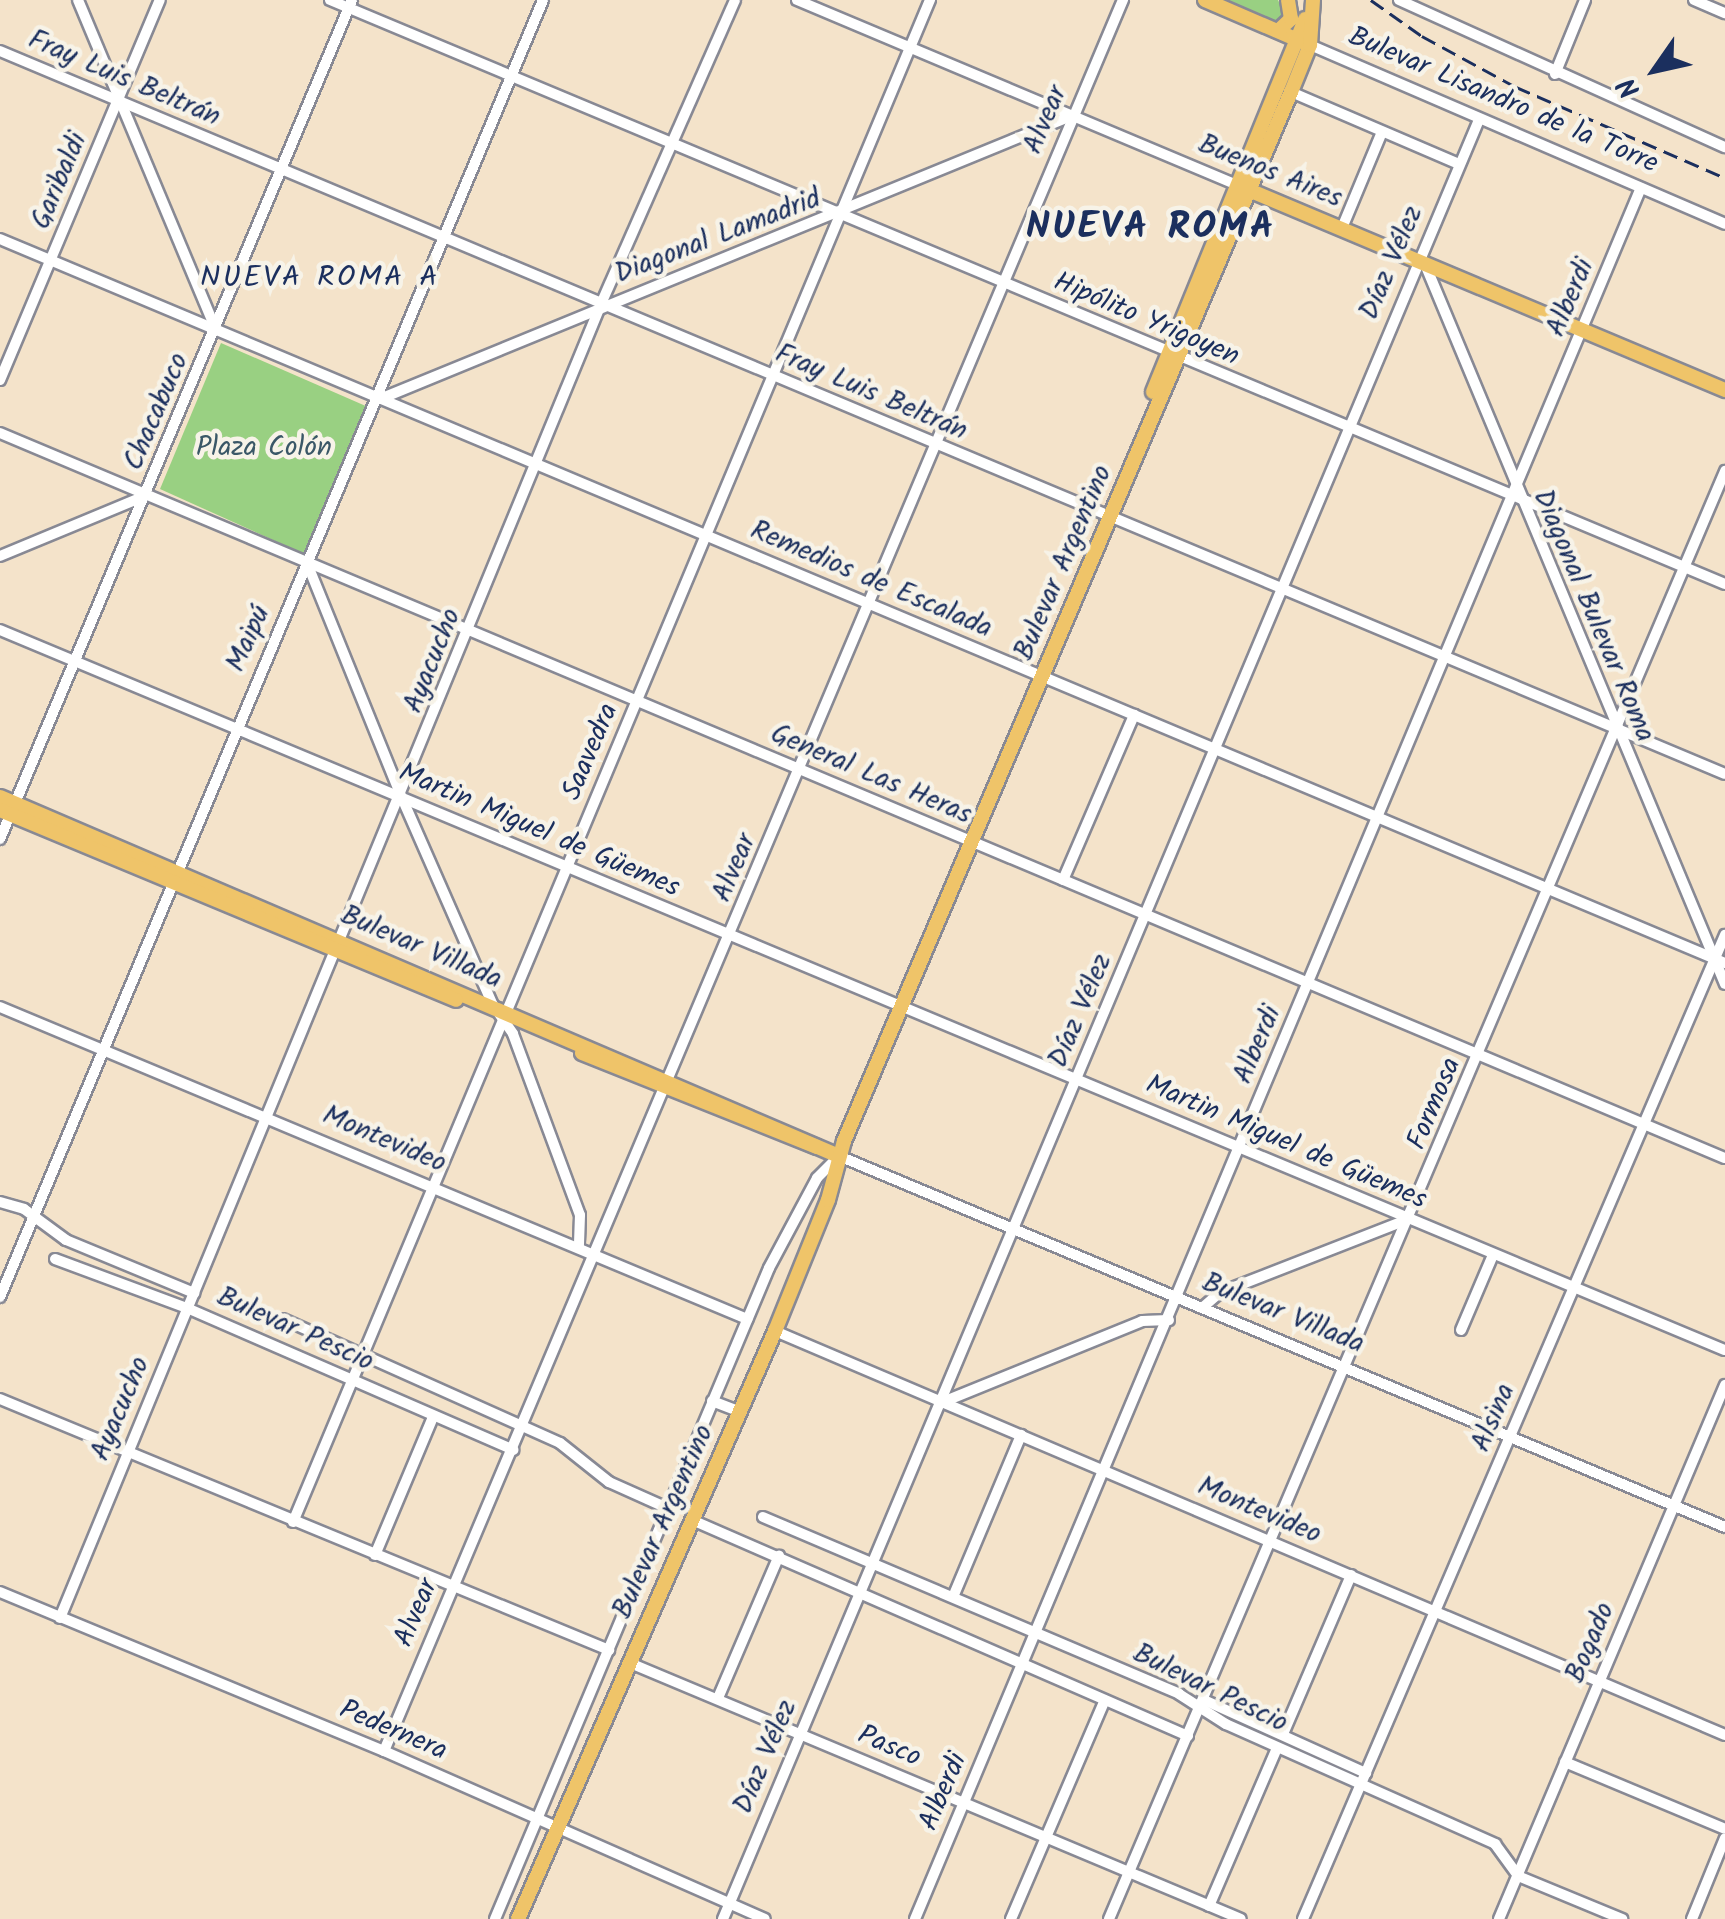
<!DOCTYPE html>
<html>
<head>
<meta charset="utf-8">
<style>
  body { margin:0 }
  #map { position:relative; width:1725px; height:1919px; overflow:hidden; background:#f4e3ca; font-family:Kalam,sans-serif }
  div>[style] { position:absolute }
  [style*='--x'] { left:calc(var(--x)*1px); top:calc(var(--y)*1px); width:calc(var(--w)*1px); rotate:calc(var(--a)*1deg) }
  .green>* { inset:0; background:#99d082 }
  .roads { filter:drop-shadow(2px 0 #888994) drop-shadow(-2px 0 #888994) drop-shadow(0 2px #888994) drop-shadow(0 -2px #888994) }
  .minor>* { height:10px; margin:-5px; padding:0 5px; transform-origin:5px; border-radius:5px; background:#fff }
  .major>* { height:14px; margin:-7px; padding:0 7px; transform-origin:7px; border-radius:7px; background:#efc469 }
  .rail>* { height:2.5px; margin-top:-1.25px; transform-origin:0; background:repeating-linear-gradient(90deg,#1b2f5e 0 15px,transparent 0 23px) }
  span { translate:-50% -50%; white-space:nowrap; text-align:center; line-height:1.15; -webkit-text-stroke:9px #f7f3e8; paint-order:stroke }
  .street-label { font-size:28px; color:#1b2f5e }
  .park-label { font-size:28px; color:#3a5767 }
  .neighbourhood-label { font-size:30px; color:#1b2f5e; letter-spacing:2.5px }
  .district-label { font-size:38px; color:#1b2f5e; font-weight:700; letter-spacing:2.5px }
  .north { position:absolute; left:1605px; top:20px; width:100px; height:100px; -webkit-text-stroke:8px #f7f3e8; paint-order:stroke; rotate:236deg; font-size:28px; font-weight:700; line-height:40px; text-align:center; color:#1b2f5e }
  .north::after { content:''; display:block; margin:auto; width:35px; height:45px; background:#1b2f5e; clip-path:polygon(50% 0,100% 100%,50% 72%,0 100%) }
</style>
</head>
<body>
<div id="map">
  <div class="green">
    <i style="clip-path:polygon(1221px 0,1278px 0,1287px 17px,1280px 25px)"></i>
    <i style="clip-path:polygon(221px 343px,368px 407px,304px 554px,160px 489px)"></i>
  </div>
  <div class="roads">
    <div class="minor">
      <i style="--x:78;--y:0;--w:358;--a:67.3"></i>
      <i style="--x:330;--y:0;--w:1512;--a:22.72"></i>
      <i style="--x:797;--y:0;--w:480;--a:22.8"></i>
      <i style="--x:1399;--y:0;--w:358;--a:24.3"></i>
      <i style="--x:1694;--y:0;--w:34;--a:23"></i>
      <i style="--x:1310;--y:45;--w:452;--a:23.3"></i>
      <i style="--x:0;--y:51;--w:1870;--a:22.74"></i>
      <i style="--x:1555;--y:74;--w:80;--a:-67.9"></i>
      <i style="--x:1291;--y:92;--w:183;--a:23.2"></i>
      <i style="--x:1342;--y:228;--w:104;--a:-67.4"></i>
      <i style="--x:0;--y:239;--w:1871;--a:22.77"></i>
      <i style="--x:1425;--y:264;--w:780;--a:67.38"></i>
      <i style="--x:0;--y:380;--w:412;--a:-67.2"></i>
      <i style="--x:380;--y:399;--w:747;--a:-22.27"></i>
      <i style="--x:0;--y:433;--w:1871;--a:22.8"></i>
      <i style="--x:0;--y:556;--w:159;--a:-22.5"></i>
      <i style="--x:307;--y:563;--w:253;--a:68"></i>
      <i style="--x:402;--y:798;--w:226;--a:66.3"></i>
      <i style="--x:493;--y:1005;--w:35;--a:55"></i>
      <i style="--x:513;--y:1034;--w:193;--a:69.7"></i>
      <i style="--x:580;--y:1215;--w:32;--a:92"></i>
      <i style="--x:0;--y:630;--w:1869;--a:22.66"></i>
      <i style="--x:0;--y:839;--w:910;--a:-67.24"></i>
      <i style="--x:1063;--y:880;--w:180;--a:-66.7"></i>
      <i style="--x:0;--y:1007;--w:810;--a:22.67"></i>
      <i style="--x:0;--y:1202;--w:25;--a:16"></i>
      <i style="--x:24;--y:1209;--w:52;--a:36.4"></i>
      <i style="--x:66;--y:1240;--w:139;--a:22.5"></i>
      <i style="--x:55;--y:1259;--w:141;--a:20.4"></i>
      <i style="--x:187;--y:1308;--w:356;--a:23.5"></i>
      <i style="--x:0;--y:1297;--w:1406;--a:-67.28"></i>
      <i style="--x:1202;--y:1308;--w:23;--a:-41"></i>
      <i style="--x:1219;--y:1293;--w:204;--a:-21.3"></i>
      <i style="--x:283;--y:1319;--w:303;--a:24.1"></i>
      <i style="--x:560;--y:1443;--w:63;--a:38.5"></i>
      <i style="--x:609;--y:1482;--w:64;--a:24.1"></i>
      <i style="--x:1461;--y:1330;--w:82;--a:-66.9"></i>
      <i style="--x:775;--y:1331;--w:1032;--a:23.04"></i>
      <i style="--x:0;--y:1399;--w:659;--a:22.4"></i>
      <i style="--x:712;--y:1401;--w:30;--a:21"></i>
      <i style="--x:943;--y:1402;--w:215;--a:-22.1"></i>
      <i style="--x:1142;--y:1321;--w:27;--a:-2"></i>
      <i style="--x:763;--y:1517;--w:452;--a:23"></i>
      <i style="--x:1179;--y:1694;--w:56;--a:32.6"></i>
      <i style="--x:1226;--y:1724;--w:295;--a:24"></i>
      <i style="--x:1495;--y:1844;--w:39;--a:54"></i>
      <i style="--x:1518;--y:1876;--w:113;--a:22.5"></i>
      <i style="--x:692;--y:1520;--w:541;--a:23.53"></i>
      <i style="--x:293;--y:1522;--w:1650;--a:-67.29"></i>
      <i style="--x:375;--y:1555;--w:150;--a:-67.2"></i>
      <i style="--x:0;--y:1592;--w:416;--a:22.5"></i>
      <i style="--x:384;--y:1751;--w:416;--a:23.8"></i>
      <i style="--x:953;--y:1597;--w:176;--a:-67.2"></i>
      <i style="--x:60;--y:1618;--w:1421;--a:-67.62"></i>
      <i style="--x:601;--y:304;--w:332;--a:-66.2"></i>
      <i style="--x:630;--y:1663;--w:662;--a:22.73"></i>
      <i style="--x:718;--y:1698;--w:155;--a:-66.8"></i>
      <i style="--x:1204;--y:1700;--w:178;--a:24.3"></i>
      <i style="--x:1283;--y:1734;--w:173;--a:-66.8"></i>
      <i style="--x:384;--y:1751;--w:1901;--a:-67.12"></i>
      <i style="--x:1565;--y:1762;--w:173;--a:22.7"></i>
      <i style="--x:1209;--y:1906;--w:172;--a:-66.7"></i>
      <i style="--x:495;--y:1919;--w:706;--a:-67.17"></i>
      <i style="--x:769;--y:1268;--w:102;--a:-61.9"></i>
      <i style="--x:817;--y:1178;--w:31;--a:-45"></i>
      <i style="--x:839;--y:1156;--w:961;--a:22.72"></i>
      <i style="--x:723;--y:1919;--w:1951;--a:-67.21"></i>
      <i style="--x:915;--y:1919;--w:1877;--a:-67.25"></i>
      <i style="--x:1011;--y:1919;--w:238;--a:-66.8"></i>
      <i style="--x:1109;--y:1919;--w:1574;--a:-66.95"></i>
      <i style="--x:1303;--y:1919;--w:1071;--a:-66.79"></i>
      <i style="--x:1499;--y:1919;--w:580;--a:-67.06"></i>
      <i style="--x:1692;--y:1919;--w:87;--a:-67.8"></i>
    </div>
    <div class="major">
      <i style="--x:1205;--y:0;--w:109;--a:23.3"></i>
      <i style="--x:1278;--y:31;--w:18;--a:-43"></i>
      <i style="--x:1291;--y:19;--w:19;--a:-99"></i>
      <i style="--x:1244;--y:188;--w:522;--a:22.78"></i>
      <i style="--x:1153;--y:392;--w:403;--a:-67.8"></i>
      <i style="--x:0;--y:797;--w:913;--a:23.17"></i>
      <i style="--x:0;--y:810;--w:494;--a:22.6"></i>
      <i style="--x:582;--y:1053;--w:253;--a:21.8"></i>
      <i style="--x:518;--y:1919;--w:642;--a:-66.39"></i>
      <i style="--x:775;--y:1331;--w:141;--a:-68"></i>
      <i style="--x:828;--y:1200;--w:61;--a:-74.8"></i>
      <i style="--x:844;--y:1141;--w:1140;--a:-66.92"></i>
      <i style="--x:1291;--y:92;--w:51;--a:-68"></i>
      <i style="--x:1310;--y:45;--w:45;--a:-86.2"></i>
    </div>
  </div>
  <div class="rail">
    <i style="--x:1371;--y:0;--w:62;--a:35.2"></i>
    <i style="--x:1422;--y:36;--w:107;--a:28.5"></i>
    <i style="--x:1516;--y:87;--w:228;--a:23.5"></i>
  </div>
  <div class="street-label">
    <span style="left:124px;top:79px;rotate:23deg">Fray Luis Beltrán</span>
    <span style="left:1503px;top:101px;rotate:23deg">Bulevar Lisandro de la Torre</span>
    <span style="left:1046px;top:120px;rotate:-67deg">Alvear</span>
    <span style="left:1270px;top:172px;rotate:22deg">Buenos Aires</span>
    <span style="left:60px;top:181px;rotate:-67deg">Garibaldi</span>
    <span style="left:718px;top:237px;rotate:-21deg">Diagonal Lamadrid</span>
    <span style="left:1392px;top:263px;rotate:-67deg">Díaz Vélez</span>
    <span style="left:1571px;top:298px;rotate:-67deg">Alberdi</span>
    <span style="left:1146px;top:320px;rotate:23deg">Hipólito Yrigoyen</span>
    <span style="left:871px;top:393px;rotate:23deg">Fray Luis Beltrán</span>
    <span style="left:157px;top:412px;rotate:-67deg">Chacabuco</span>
    <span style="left:1064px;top:563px;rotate:-67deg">Bulevar Argentino</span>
    <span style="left:871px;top:580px;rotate:23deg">Remedios de Escalada</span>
    <span style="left:1593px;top:616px;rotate:67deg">Diagonal Bulevar Roma</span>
    <span style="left:249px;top:639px;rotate:-66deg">Maipú</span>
    <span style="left:433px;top:661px;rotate:-68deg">Ayacucho</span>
    <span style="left:591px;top:752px;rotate:-67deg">Saavedra</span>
    <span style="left:871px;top:775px;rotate:23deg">General Las Heras</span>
    <span style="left:539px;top:831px;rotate:23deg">Martin Miguel de Güemes</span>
    <span style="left:735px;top:868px;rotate:-67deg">Alvear</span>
    <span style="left:421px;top:948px;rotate:23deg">Bulevar Villada</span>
    <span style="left:1081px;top:1011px;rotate:-67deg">Díaz Vélez</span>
    <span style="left:1258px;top:1045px;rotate:-67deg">Alberdi</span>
    <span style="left:1435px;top:1104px;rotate:-67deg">Formosa</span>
    <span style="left:384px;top:1140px;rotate:23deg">Montevideo</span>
    <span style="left:1286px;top:1143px;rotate:23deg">Martin Miguel de Güemes</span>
    <span style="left:1283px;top:1314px;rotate:22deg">Bulevar Villada</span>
    <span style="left:295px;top:1330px;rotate:24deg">Bulevar Pescio</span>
    <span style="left:121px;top:1409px;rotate:-67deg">Ayacucho</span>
    <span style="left:1494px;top:1418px;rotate:-67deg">Alsina</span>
    <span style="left:1259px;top:1511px;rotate:23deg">Montevideo</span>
    <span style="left:664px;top:1522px;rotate:-66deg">Bulevar Argentino</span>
    <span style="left:417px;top:1613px;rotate:-67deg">Alvear</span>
    <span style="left:1591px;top:1643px;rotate:-67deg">Bogado</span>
    <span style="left:1210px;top:1689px;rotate:26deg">Bulevar Pescio</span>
    <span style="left:393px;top:1731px;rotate:23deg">Pedernera</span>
    <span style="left:889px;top:1747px;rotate:23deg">Pasco</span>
    <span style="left:766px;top:1757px;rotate:-67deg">Díaz Vélez</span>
    <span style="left:944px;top:1792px;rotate:-67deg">Alberdi</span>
  </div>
  <div class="park-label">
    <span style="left:264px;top:448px">Plaza Colón</span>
  </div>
  <div class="neighbourhood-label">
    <span style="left:320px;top:278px">NUEVA ROMA A</span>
  </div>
  <div class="district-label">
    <span style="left:1151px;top:229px">NUEVA ROMA</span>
  </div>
  <div class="north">N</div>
</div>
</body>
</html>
